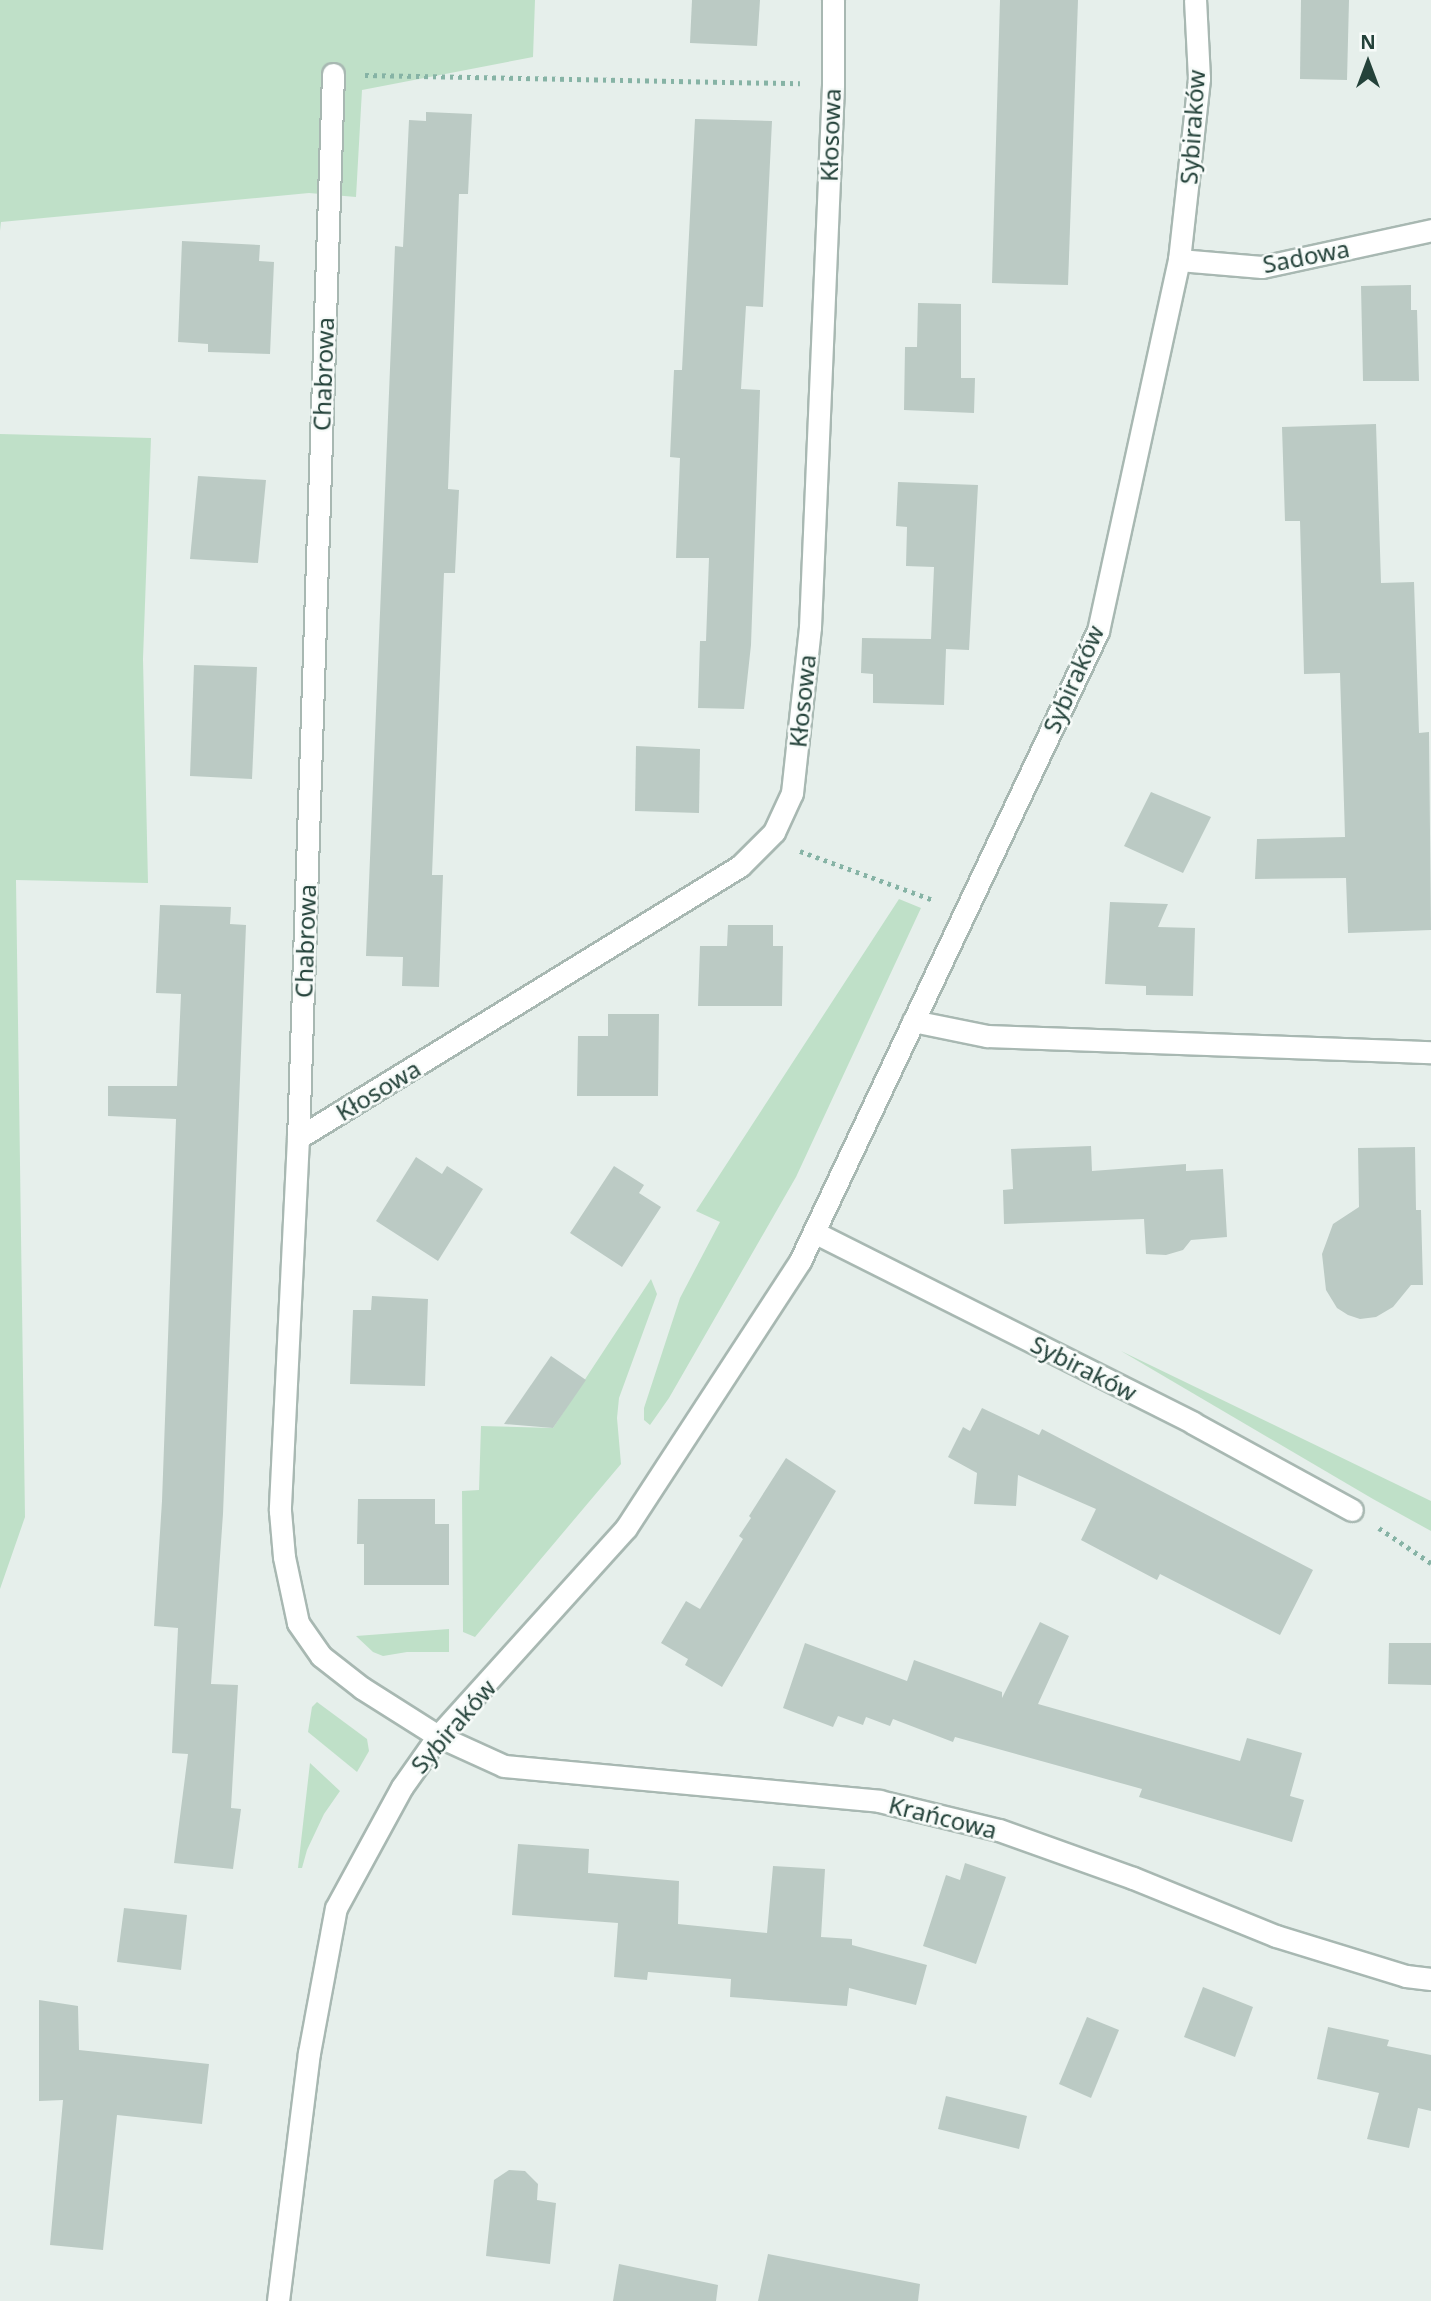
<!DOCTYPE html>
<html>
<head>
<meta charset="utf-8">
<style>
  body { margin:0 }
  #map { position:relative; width:1431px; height:2301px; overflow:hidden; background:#e6efeb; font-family:"Noto Sans",sans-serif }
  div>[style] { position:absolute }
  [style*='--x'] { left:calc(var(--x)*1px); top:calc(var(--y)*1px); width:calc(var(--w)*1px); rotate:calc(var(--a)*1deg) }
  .green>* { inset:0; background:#bfe0c8 }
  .building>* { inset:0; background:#bbcac4 }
  .path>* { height:4.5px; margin-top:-2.25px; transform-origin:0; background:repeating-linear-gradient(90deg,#86b3a5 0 3.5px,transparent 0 8.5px) }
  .roads { filter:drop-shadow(2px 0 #a8b8b2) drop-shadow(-2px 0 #a8b8b2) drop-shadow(0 2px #a8b8b2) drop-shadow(0 -2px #a8b8b2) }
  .minor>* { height:21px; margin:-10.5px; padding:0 10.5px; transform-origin:10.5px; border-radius:10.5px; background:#fff }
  span { translate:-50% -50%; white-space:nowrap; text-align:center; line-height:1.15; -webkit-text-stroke:5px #f7fbf9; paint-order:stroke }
  .street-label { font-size:24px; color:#24423a }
  .north { position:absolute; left:1333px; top:28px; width:70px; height:70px; -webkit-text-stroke:5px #f7fbf9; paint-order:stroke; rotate:0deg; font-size:19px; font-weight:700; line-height:28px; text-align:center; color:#24423a }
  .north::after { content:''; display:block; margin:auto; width:24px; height:32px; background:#24423a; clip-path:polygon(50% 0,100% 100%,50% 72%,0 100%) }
</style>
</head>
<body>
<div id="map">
  <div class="green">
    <i style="clip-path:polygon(0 0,535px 0,533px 57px,362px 90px,356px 197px,309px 193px,1px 222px,0 231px)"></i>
    <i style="clip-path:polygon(0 434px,151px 438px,143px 659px,148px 883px,16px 880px,25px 1517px,0 1589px)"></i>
    <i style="clip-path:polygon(899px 899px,921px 908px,796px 1177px,669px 1398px,650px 1425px,644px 1420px,644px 1408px,680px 1298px,720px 1222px,696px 1211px)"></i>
    <i style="clip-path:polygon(651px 1279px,657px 1294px,619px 1398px,617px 1418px,621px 1464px,475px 1637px,463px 1632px,462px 1491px,479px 1490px,481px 1426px,553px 1428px)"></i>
    <i style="clip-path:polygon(1121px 1351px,1431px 1501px,1431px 1531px,1373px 1499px)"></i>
    <i style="clip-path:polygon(449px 1629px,449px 1652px,407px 1652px,383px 1656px,373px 1652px,356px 1636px)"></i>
    <i style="clip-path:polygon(317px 1702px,367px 1739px,369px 1751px,357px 1772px,308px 1732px,312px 1707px)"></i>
    <i style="clip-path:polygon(310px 1763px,340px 1791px,324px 1814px,307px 1850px,302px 1868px,298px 1868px)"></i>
  </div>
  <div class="building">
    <i style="clip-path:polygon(692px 0,760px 0,757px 46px,690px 43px)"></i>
    <i style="clip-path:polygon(1000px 0,1078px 0,1068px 285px,992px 283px)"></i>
    <i style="clip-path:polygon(1301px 0,1349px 0,1347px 80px,1300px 79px)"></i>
    <i style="clip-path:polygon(426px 112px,472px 114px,468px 194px,459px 194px,448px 489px,459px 490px,455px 573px,444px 573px,432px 875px,443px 875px,439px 987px,402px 986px,403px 957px,366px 956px,395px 246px,403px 247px,409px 120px,426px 121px)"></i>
    <i style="clip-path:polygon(695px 119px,772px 121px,763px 307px,746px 306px,741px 389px,760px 390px,751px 645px,744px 709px,698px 708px,700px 641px,706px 641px,709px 558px,676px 558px,680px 458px,670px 457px,674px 370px,682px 370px)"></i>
    <i style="clip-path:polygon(182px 241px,260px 245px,259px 261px,274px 262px,270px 354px,208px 352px,208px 344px,178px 342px)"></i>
    <i style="clip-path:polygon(1411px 285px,1411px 310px,1417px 310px,1419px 381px,1363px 381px,1361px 286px)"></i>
    <i style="clip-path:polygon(918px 303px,961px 304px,961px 378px,975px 378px,974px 413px,904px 410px,905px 347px,917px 347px)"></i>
    <i style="clip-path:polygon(1376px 424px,1381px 583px,1414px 582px,1419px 733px,1429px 732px,1431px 930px,1348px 933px,1346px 878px,1255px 879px,1257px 839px,1345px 837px,1340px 673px,1304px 674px,1300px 521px,1285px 521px,1282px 427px)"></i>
    <i style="clip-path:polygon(198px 476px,266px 480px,258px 563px,190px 559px)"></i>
    <i style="clip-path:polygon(898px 482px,978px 485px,969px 650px,946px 649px,944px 705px,873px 703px,873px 674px,861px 673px,862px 638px,931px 639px,934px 567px,906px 566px,907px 527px,896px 526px)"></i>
    <i style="clip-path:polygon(194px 665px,257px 667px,252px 779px,190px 776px)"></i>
    <i style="clip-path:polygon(636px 746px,700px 749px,699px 813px,635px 811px)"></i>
    <i style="clip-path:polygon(1151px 792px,1211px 817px,1183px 873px,1124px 846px)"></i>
    <i style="clip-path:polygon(1110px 902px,1168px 904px,1158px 927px,1195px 928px,1193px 996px,1146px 995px,1146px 986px,1105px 984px)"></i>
    <i style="clip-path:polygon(160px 905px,231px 907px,230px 924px,246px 925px,223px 1514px,211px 1684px,238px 1685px,231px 1808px,241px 1809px,233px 1869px,174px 1863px,188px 1754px,172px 1753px,178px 1628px,154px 1626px,162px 1501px,176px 1119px,108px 1116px,108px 1086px,177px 1086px,181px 994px,156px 993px)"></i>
    <i style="clip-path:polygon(728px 925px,773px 925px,773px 946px,783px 946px,782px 1006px,698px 1006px,700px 946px,727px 946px)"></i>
    <i style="clip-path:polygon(608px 1014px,659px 1014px,658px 1096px,577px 1096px,578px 1036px,608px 1036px)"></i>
    <i style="clip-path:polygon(1091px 1146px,1092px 1171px,1186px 1164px,1186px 1171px,1223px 1169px,1227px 1237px,1191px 1240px,1183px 1250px,1166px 1255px,1146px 1254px,1144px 1219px,1004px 1224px,1003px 1190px,1013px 1189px,1011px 1149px)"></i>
    <i style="clip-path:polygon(1415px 1147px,1416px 1210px,1421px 1210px,1423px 1285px,1411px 1285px,1393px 1307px,1376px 1317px,1360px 1319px,1348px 1315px,1337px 1308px,1326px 1290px,1322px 1254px,1333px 1224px,1359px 1207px,1358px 1148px)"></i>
    <i style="clip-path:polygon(416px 1157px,442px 1174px,447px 1166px,483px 1189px,438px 1261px,376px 1221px)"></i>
    <i style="clip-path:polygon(614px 1166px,644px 1185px,639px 1193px,661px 1207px,622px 1267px,570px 1233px)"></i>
    <i style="clip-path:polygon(372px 1296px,428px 1299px,425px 1386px,350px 1384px,353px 1310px,371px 1310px)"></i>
    <i style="clip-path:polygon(551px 1356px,586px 1380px,553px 1428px,504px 1424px)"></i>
    <i style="clip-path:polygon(982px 1408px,1039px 1435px,1042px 1429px,1313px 1570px,1280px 1635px,1160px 1574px,1157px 1580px,1081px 1540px,1096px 1509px,1018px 1475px,1016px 1506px,974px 1504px,977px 1473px,948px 1457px,963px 1427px,970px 1431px)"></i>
    <i style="clip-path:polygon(786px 1458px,836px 1491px,722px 1687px,685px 1665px,688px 1659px,661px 1643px,686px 1601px,700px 1609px,743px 1539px,739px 1536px,751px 1518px,749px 1516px)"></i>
    <i style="clip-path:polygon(358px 1499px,435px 1499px,435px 1524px,449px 1524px,449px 1585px,364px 1585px,364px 1544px,357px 1544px)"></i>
    <i style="clip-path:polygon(1040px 1622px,1069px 1636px,1038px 1704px,1240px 1761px,1247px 1738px,1302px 1753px,1290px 1796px,1304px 1800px,1292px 1842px,1139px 1797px,1142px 1789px,955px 1737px,953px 1742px,893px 1719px,890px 1726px,866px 1717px,863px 1725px,838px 1716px,833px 1727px,783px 1708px,805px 1643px,907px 1681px,914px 1660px,1002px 1692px,1002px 1698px)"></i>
    <i style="clip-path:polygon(1389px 1643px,1431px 1643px,1431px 1685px,1388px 1684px)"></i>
    <i style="clip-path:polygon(518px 1844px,589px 1849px,588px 1873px,679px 1881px,678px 1924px,767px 1933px,773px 1866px,825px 1869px,821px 1937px,852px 1939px,852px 1945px,927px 1965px,916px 2005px,849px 1988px,847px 2006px,730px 1997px,731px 1979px,648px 1972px,647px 1980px,614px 1977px,618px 1923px,512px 1915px)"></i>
    <i style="clip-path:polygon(965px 1863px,1006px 1877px,976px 1964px,923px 1946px,946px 1875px,960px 1880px)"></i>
    <i style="clip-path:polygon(124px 1908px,187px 1915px,181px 1970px,117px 1962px)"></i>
    <i style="clip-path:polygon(1203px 1987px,1253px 2007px,1235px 2057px,1184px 2037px)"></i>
    <i style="clip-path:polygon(39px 2000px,78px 2006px,79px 2050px,209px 2064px,202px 2124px,117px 2115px,103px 2250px,50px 2245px,63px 2100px,39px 2101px)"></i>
    <i style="clip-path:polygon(1087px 2017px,1119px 2030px,1091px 2098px,1059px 2084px)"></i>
    <i style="clip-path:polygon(1328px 2027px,1389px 2040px,1387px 2046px,1431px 2055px,1431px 2111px,1418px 2108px,1409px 2148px,1367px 2139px,1379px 2093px,1317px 2079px)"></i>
    <i style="clip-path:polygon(946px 2096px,1027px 2116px,1019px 2149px,938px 2129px)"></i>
    <i style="clip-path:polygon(509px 2170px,525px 2171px,538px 2184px,537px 2200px,556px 2203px,550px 2264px,486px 2256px,494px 2180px)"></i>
    <i style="clip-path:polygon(768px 2254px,920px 2284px,918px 2301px,758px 2301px)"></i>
    <i style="clip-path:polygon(619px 2264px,718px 2285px,716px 2301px,613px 2301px)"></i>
  </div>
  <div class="path">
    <i style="--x:365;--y:75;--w:435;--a:1.1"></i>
    <i style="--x:800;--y:851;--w:142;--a:20.2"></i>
    <i style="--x:1379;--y:1528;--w:63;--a:33.9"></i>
  </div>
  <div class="roads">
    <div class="minor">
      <i style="--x:333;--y:74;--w:1065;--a:91.88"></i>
      <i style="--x:298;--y:1138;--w:373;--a:92.8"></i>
      <i style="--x:280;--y:1511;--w:46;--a:85"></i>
      <i style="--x:284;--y:1557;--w:67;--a:78"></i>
      <i style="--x:298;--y:1623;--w:40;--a:55.1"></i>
      <i style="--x:321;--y:1656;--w:52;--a:38"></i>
      <i style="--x:362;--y:1688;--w:90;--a:32.3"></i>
      <i style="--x:438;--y:1736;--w:72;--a:24.4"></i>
      <i style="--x:504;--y:1766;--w:377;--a:5.3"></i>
      <i style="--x:879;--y:1801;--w:123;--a:13.6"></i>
      <i style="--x:999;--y:1830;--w:142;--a:19.7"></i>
      <i style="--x:1133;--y:1878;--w:154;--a:22.1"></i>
      <i style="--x:1276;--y:1936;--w:136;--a:17.1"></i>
      <i style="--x:1406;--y:1976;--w:25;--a:7"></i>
      <i style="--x:1179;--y:260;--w:83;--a:4.8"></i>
      <i style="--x:1262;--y:267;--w:173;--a:-12.3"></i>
      <i style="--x:913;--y:1021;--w:76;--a:11.5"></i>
      <i style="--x:987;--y:1036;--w:444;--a:2.1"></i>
      <i style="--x:298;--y:1138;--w:519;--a:-31.61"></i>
      <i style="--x:740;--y:866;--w:48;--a:-45"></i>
      <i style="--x:774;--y:832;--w:43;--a:-65.2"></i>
      <i style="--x:792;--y:793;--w:167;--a:-83.8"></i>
      <i style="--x:810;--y:627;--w:543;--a:-87.57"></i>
      <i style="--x:833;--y:84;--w:84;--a:-90"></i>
      <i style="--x:814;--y:1232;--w:424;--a:26.7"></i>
      <i style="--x:1193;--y:1423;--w:181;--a:28.7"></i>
      <i style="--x:278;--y:2301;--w:250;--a:-82.9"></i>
      <i style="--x:309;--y:2053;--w:147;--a:-79.5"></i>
      <i style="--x:336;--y:1908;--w:138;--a:-61.4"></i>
      <i style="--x:402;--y:1787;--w:62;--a:-54.8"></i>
      <i style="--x:438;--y:1736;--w:280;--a:-47.9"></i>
      <i style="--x:626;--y:1528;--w:319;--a:-56.9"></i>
      <i style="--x:800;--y:1261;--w:697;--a:-64.69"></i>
      <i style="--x:1098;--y:631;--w:380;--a:-77.7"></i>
      <i style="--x:1179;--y:260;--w:183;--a:-83.7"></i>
      <i style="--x:1199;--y:78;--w:78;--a:-92.9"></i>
    </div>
  </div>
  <div class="street-label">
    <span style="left:1192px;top:127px;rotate:-86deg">Sybiraków</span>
    <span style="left:830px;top:135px;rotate:-88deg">Kłosowa</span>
    <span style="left:1306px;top:256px;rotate:-11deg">Sadowa</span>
    <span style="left:323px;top:374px;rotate:-88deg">Chabrowa</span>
    <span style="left:1073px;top:679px;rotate:-66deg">Sybiraków</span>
    <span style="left:802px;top:701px;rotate:-84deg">Kłosowa</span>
    <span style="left:305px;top:941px;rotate:-88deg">Chabrowa</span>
    <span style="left:378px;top:1090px;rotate:-31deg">Kłosowa</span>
    <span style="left:1084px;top:1368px;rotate:27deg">Sybiraków</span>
    <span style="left:453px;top:1726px;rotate:-49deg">Sybiraków</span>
    <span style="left:943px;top:1817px;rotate:14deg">Krańcowa</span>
  </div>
  <div class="north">N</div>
</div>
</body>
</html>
